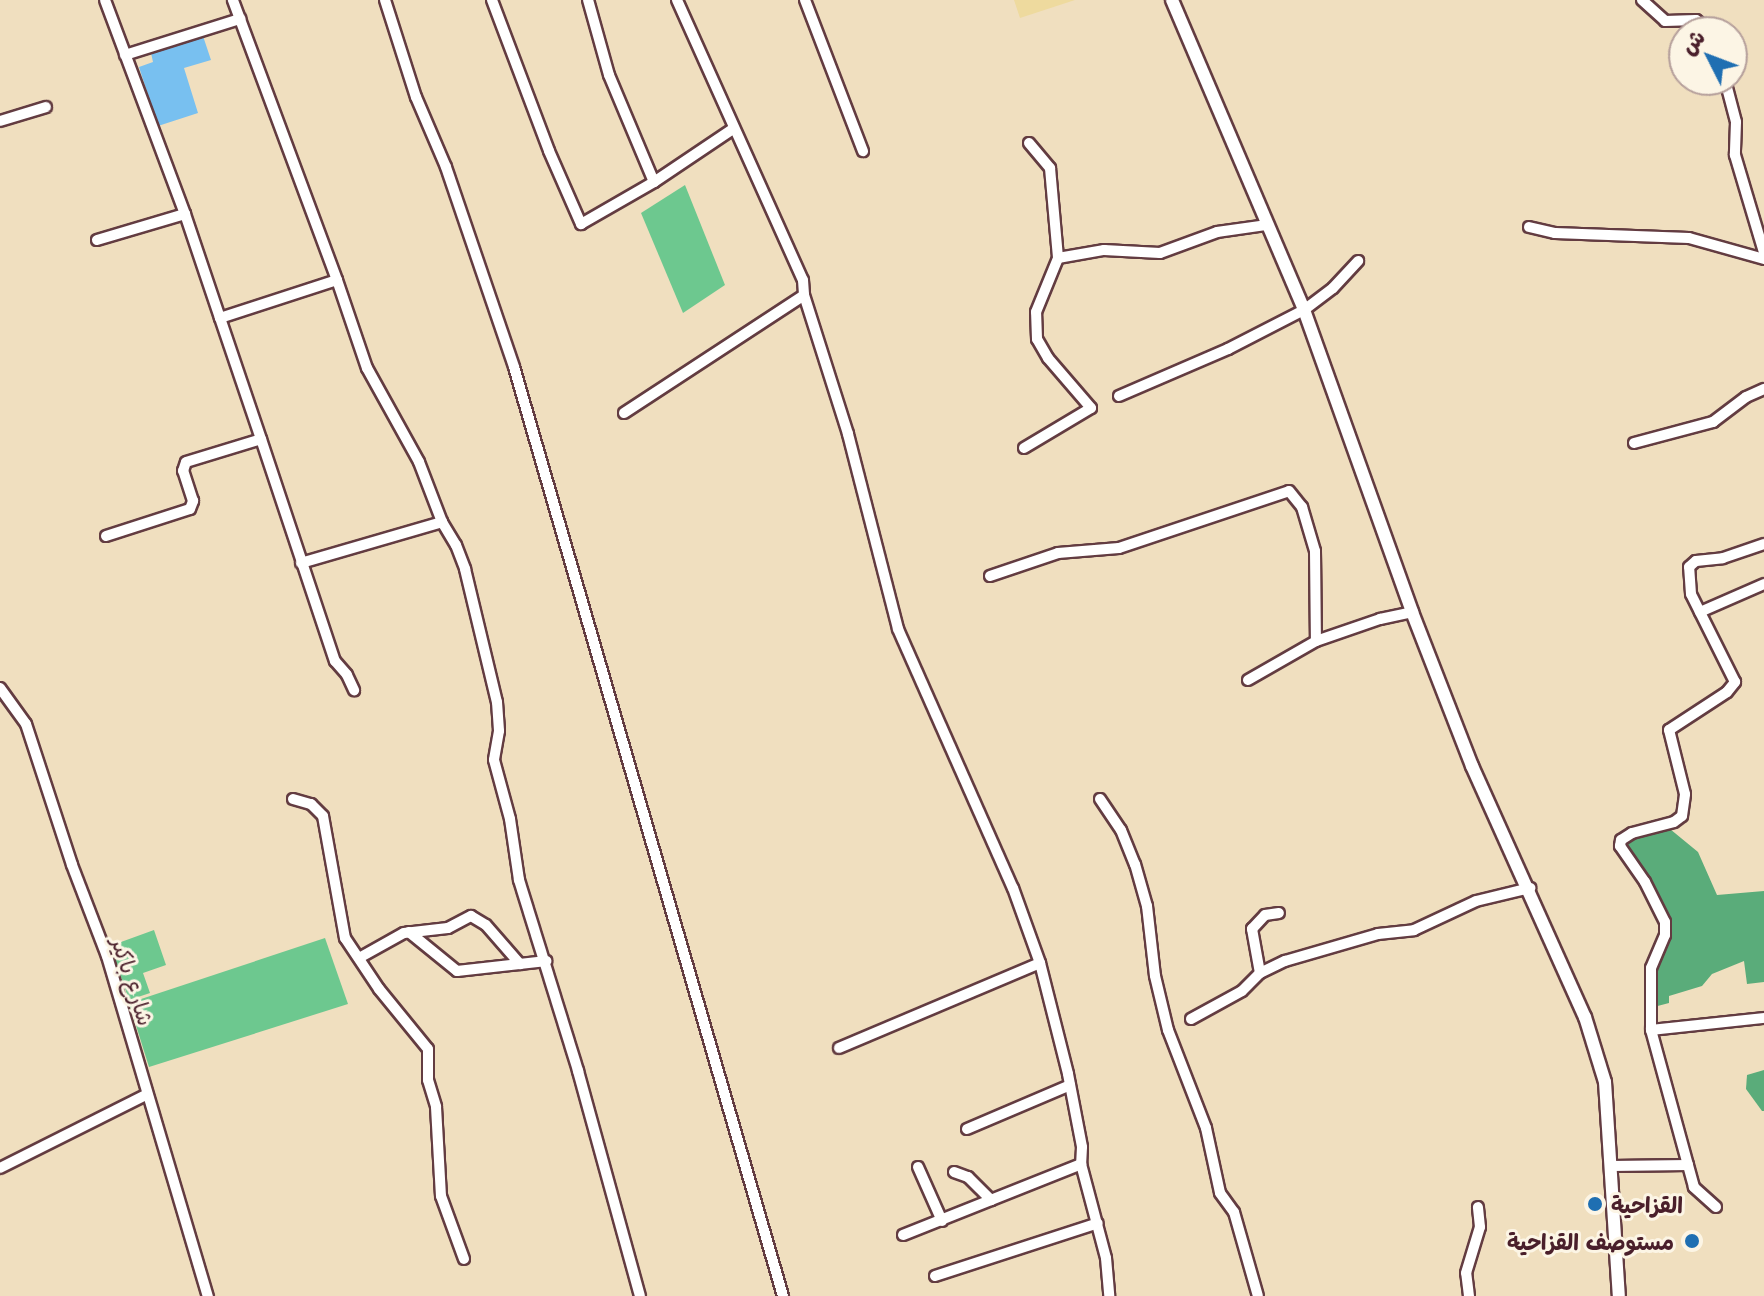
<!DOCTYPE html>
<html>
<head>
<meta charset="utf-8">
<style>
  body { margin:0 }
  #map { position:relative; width:1764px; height:1296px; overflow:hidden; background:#f0dfbf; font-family:"Playpen Sans","Playpen Sans Arabic",sans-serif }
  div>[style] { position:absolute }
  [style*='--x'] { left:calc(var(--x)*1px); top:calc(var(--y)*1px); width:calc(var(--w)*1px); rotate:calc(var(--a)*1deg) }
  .green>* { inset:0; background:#6dc88f }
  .forest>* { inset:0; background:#5aac7a }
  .sand>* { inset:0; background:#eeda9e }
  .water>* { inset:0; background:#78c0f0 }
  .roads { filter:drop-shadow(2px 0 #633c41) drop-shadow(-2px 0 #633c41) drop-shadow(0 2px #633c41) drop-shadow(0 -2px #633c41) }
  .minor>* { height:10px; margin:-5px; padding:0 5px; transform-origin:5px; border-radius:5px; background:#fff }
  .tertiary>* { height:12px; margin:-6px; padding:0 6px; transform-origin:6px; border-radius:6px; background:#fff }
  .dots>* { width:22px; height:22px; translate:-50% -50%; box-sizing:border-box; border:4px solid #fcf5e5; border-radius:50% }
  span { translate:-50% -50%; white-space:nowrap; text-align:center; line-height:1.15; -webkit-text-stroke:6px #fcf5e5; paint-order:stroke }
  .street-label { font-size:22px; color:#4a1f2b }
  .poi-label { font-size:22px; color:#4a1f2b; font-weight:700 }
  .left { translate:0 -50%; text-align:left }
  .right { translate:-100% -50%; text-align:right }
  .north { position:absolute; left:1668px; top:16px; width:80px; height:80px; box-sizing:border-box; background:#fcf5e5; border:2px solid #b59f9b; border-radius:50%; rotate:312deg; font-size:22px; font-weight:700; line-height:32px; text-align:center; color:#4a1f2b }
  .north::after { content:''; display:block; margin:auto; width:28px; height:36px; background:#1f6fb2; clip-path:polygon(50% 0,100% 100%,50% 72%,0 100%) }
</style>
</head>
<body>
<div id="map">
  <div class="green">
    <i style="clip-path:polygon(685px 185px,725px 285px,683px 313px,641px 213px)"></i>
    <i style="clip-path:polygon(154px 930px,166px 965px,143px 973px,150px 993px,129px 1000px,110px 946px)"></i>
    <i style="clip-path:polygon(325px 938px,348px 1004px,149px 1067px,129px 1003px)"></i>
  </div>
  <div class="forest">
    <i style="clip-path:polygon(1645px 829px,1670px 829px,1698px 852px,1717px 895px,1764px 891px,1764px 982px,1747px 984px,1744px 961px,1712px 974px,1702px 986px,1669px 996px,1669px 1003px,1650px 1008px,1644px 978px,1651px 977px,1661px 945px,1661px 911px,1653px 887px,1620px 847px)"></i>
    <i style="clip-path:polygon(1764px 1070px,1764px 1111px,1762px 1111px,1746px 1089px,1747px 1075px)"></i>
  </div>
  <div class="sand">
    <i style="clip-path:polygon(1014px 0,1075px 0,1020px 18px)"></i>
  </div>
  <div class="water">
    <i style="clip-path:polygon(203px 36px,211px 60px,184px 68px,198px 113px,158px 126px,139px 67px,153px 62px,151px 53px)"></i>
  </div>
  <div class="roads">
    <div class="minor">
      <i style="--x:385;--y:0;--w:102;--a:72.3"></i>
      <i style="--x:416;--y:97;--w:76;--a:66.8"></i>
      <i style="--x:446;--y:167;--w:211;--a:71.2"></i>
      <i style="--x:514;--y:367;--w:967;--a:73.85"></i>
      <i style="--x:492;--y:0;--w:161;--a:69.3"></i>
      <i style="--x:549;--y:151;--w:80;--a:66.3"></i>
      <i style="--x:581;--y:224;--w:84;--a:-29.9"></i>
      <i style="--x:654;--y:182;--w:116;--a:-112.8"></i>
      <i style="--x:609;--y:75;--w:78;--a:-105.6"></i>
      <i style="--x:677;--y:0;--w:307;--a:65.8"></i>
      <i style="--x:803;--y:280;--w:15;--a:86"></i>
      <i style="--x:804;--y:295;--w:146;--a:72.4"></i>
      <i style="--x:848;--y:434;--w:201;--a:75.6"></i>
      <i style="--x:898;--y:629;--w:283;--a:66.1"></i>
      <i style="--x:1013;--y:888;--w:80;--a:70.2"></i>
      <i style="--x:1040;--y:963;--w:114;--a:75.8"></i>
      <i style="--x:1068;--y:1074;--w:74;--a:79.1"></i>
      <i style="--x:1082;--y:1147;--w:17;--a:93"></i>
      <i style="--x:1081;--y:1164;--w:97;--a:75.1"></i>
      <i style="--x:1106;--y:1258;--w:38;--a:85"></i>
      <i style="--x:805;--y:0;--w:162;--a:69"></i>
      <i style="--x:1642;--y:0;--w:31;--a:42"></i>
      <i style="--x:1665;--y:21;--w:31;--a:-2"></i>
      <i style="--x:1696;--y:20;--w:19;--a:39"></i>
      <i style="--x:125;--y:55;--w:121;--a:-17.4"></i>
      <i style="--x:1725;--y:80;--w:43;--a:75.3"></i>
      <i style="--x:1736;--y:122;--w:33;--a:92"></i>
      <i style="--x:1735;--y:155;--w:101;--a:73.4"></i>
      <i style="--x:0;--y:121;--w:48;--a:-16.9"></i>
      <i style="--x:1029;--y:143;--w:33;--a:50"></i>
      <i style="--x:1050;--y:168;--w:90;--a:84.9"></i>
      <i style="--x:1058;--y:258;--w:47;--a:-9.9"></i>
      <i style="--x:1104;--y:250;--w:56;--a:3.1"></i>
      <i style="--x:1160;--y:253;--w:61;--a:-20.2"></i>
      <i style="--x:1217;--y:232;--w:49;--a:-8.1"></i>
      <i style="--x:654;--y:182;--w:95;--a:-33.9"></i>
      <i style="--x:185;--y:214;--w:110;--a:71.4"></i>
      <i style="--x:220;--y:318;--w:123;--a:-18"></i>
      <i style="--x:337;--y:280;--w:299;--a:-110.4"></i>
      <i style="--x:1529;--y:227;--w:27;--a:13"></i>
      <i style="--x:1555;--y:233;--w:134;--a:2.1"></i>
      <i style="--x:1689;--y:238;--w:78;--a:15.6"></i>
      <i style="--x:97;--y:240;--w:92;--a:-16.5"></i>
      <i style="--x:185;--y:214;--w:228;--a:-110.5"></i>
      <i style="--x:337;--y:280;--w:93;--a:71.2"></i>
      <i style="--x:367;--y:368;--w:107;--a:61"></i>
      <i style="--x:419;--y:462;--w:64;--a:69"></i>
      <i style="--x:442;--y:522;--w:27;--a:59"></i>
      <i style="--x:456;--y:545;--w:26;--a:69"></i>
      <i style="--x:465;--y:569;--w:137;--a:76.5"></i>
      <i style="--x:497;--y:702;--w:29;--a:86"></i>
      <i style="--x:499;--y:731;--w:29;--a:100"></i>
      <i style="--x:494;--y:760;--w:61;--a:74.8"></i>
      <i style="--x:510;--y:819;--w:62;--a:81.6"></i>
      <i style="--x:519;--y:880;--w:200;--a:72.8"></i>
      <i style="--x:578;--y:1071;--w:233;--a:74.6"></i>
      <i style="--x:1119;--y:396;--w:119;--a:-23.3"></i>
      <i style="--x:1228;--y:349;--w:85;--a:-27.2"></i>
      <i style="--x:1304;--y:310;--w:36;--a:-37"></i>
      <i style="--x:1333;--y:288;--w:37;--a:-47"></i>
      <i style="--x:624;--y:413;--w:215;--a:-33.2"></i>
      <i style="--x:261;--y:439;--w:234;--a:71.6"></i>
      <i style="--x:335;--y:661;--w:18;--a:49"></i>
      <i style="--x:347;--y:675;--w:17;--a:65"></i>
      <i style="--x:1634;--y:443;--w:82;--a:-14.9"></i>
      <i style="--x:1713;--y:422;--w:41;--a:-37.1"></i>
      <i style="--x:1746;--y:397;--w:20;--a:-24"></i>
      <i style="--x:1024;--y:448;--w:78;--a:-30.8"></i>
      <i style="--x:1091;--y:408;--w:66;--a:-130.7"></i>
      <i style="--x:1048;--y:358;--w:22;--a:-120"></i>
      <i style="--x:1037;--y:339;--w:27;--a:-92"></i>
      <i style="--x:1036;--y:312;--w:58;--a:-67.8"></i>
      <i style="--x:106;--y:536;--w:88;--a:-17.8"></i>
      <i style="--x:190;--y:509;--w:9;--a:-69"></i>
      <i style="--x:193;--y:501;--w:32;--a:-108"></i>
      <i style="--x:183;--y:471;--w:9;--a:-72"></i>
      <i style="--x:186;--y:462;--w:78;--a:-17"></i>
      <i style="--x:261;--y:439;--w:128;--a:-108.7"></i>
      <i style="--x:301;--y:563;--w:147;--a:-16.2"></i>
      <i style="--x:990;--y:576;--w:72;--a:-18.7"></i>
      <i style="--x:1058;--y:553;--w:61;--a:-4.7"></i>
      <i style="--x:1119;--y:548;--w:179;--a:-18.5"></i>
      <i style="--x:1289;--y:491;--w:21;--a:51"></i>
      <i style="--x:1302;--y:507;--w:46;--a:73.5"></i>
      <i style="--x:1315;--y:551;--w:90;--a:89.4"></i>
      <i style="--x:1700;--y:612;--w:70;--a:-23.6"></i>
      <i style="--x:1248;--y:680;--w:78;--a:-29.8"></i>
      <i style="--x:1316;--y:641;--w:68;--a:-19"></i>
      <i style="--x:1380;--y:619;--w:33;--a:-12"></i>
      <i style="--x:0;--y:688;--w:44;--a:54.2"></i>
      <i style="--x:26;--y:724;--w:148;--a:71.9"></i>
      <i style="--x:72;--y:865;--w:97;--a:69"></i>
      <i style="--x:107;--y:956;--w:355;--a:73.5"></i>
      <i style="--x:293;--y:799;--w:19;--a:16"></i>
      <i style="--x:311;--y:804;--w:17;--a:45"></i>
      <i style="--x:323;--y:816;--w:124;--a:79.8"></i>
      <i style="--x:345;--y:938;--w:61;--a:56.3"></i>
      <i style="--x:379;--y:989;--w:77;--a:50.8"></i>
      <i style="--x:428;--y:1049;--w:31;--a:90"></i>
      <i style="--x:428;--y:1080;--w:28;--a:73"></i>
      <i style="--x:436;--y:1107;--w:89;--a:86.8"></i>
      <i style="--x:441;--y:1196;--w:67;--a:69.9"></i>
      <i style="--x:1100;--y:799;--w:37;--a:56"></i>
      <i style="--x:1121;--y:830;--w:37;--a:68"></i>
      <i style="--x:1135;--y:864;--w:44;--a:74.1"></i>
      <i style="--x:1147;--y:906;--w:70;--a:83.5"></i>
      <i style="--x:1155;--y:976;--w:56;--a:76.5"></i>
      <i style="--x:1168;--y:1030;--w:105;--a:68.8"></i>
      <i style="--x:1206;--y:1128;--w:66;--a:77.8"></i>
      <i style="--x:1220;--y:1193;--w:24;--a:54"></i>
      <i style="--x:1234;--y:1212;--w:87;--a:74.1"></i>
      <i style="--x:409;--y:932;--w:62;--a:39.1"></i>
      <i style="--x:457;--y:971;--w:90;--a:-6.4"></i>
      <i style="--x:359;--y:958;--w:51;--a:-29.1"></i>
      <i style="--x:404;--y:933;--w:44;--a:-6.5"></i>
      <i style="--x:448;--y:928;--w:26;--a:-28"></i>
      <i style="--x:471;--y:916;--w:17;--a:31"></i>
      <i style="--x:486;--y:925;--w:52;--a:48.9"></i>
      <i style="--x:1260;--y:973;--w:45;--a:-100.3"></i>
      <i style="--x:1252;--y:929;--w:19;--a:-47"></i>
      <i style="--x:1265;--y:915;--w:14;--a:-8"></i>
      <i style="--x:1191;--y:1019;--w:58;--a:-28.8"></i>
      <i style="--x:1242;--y:991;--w:25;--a:-45"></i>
      <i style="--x:1260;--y:973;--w:28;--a:-26"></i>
      <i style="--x:1285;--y:961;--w:97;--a:-16.2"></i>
      <i style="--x:1378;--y:934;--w:36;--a:-6"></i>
      <i style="--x:1414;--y:930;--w:68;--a:-25.1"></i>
      <i style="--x:1476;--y:901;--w:56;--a:-13.5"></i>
      <i style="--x:1651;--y:1030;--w:114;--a:-6.1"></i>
      <i style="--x:839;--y:1048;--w:218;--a:-22.9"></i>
      <i style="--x:967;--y:1129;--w:112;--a:-23.1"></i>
      <i style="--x:1612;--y:1166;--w:76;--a:-0.8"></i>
      <i style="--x:918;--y:1167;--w:59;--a:66"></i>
      <i style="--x:0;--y:1168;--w:163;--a:-26.6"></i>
      <i style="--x:954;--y:1172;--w:15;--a:20"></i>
      <i style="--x:968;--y:1177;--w:33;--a:45"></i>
      <i style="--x:1716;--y:1207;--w:30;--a:-138"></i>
      <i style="--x:1694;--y:1187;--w:163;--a:-105.3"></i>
      <i style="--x:1651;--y:1030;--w:62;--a:-90"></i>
      <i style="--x:1651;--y:968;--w:36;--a:-67"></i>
      <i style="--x:1665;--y:935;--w:13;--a:-90"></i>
      <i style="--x:1665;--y:922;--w:45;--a:-116.6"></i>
      <i style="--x:1645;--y:882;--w:44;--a:-124.8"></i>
      <i style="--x:1620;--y:846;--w:6;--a:-81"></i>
      <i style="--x:1621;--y:840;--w:13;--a:-32"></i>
      <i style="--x:1632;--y:833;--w:43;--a:-14.7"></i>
      <i style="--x:1674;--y:822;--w:10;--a:-37"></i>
      <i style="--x:1682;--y:816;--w:22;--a:-82"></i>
      <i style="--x:1685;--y:794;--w:66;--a:-104"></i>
      <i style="--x:1669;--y:730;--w:69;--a:-33.2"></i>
      <i style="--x:1727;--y:692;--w:13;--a:-51"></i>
      <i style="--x:1735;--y:682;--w:98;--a:-116.6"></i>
      <i style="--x:1691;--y:594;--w:27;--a:-94"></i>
      <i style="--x:1689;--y:567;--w:9;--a:-41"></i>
      <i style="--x:1696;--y:561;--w:27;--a:-6"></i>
      <i style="--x:1723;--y:558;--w:43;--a:-18.9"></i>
      <i style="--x:903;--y:1235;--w:192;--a:-21.7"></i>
      <i style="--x:935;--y:1276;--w:171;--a:-18"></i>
      <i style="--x:1469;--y:1296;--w:23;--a:-97"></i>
      <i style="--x:1466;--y:1273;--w:48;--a:-73.1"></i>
      <i style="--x:1480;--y:1227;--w:20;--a:-96"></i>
    </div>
    <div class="tertiary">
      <i style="--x:1172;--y:0;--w:337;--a:66.9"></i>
      <i style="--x:1304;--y:310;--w:321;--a:70.3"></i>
      <i style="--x:1412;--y:612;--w:165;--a:68.7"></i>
      <i style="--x:1472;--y:766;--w:275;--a:65.8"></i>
      <i style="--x:1585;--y:1017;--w:68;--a:72.9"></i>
      <i style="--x:1605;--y:1082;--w:214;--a:86.3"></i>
    </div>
  </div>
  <div class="dots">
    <i style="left:1595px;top:1204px;background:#1f6fb2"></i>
    <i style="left:1692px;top:1241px;background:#1f6fb2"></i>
  </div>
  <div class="street-label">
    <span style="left:134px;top:981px;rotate:72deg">شارع باكير</span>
  </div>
  <div class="poi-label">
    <span class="left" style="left:1611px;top:1204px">القزاحية</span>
    <span class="right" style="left:1674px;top:1241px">مستوصف القزاحية</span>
  </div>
  <div class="north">ش</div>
</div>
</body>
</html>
